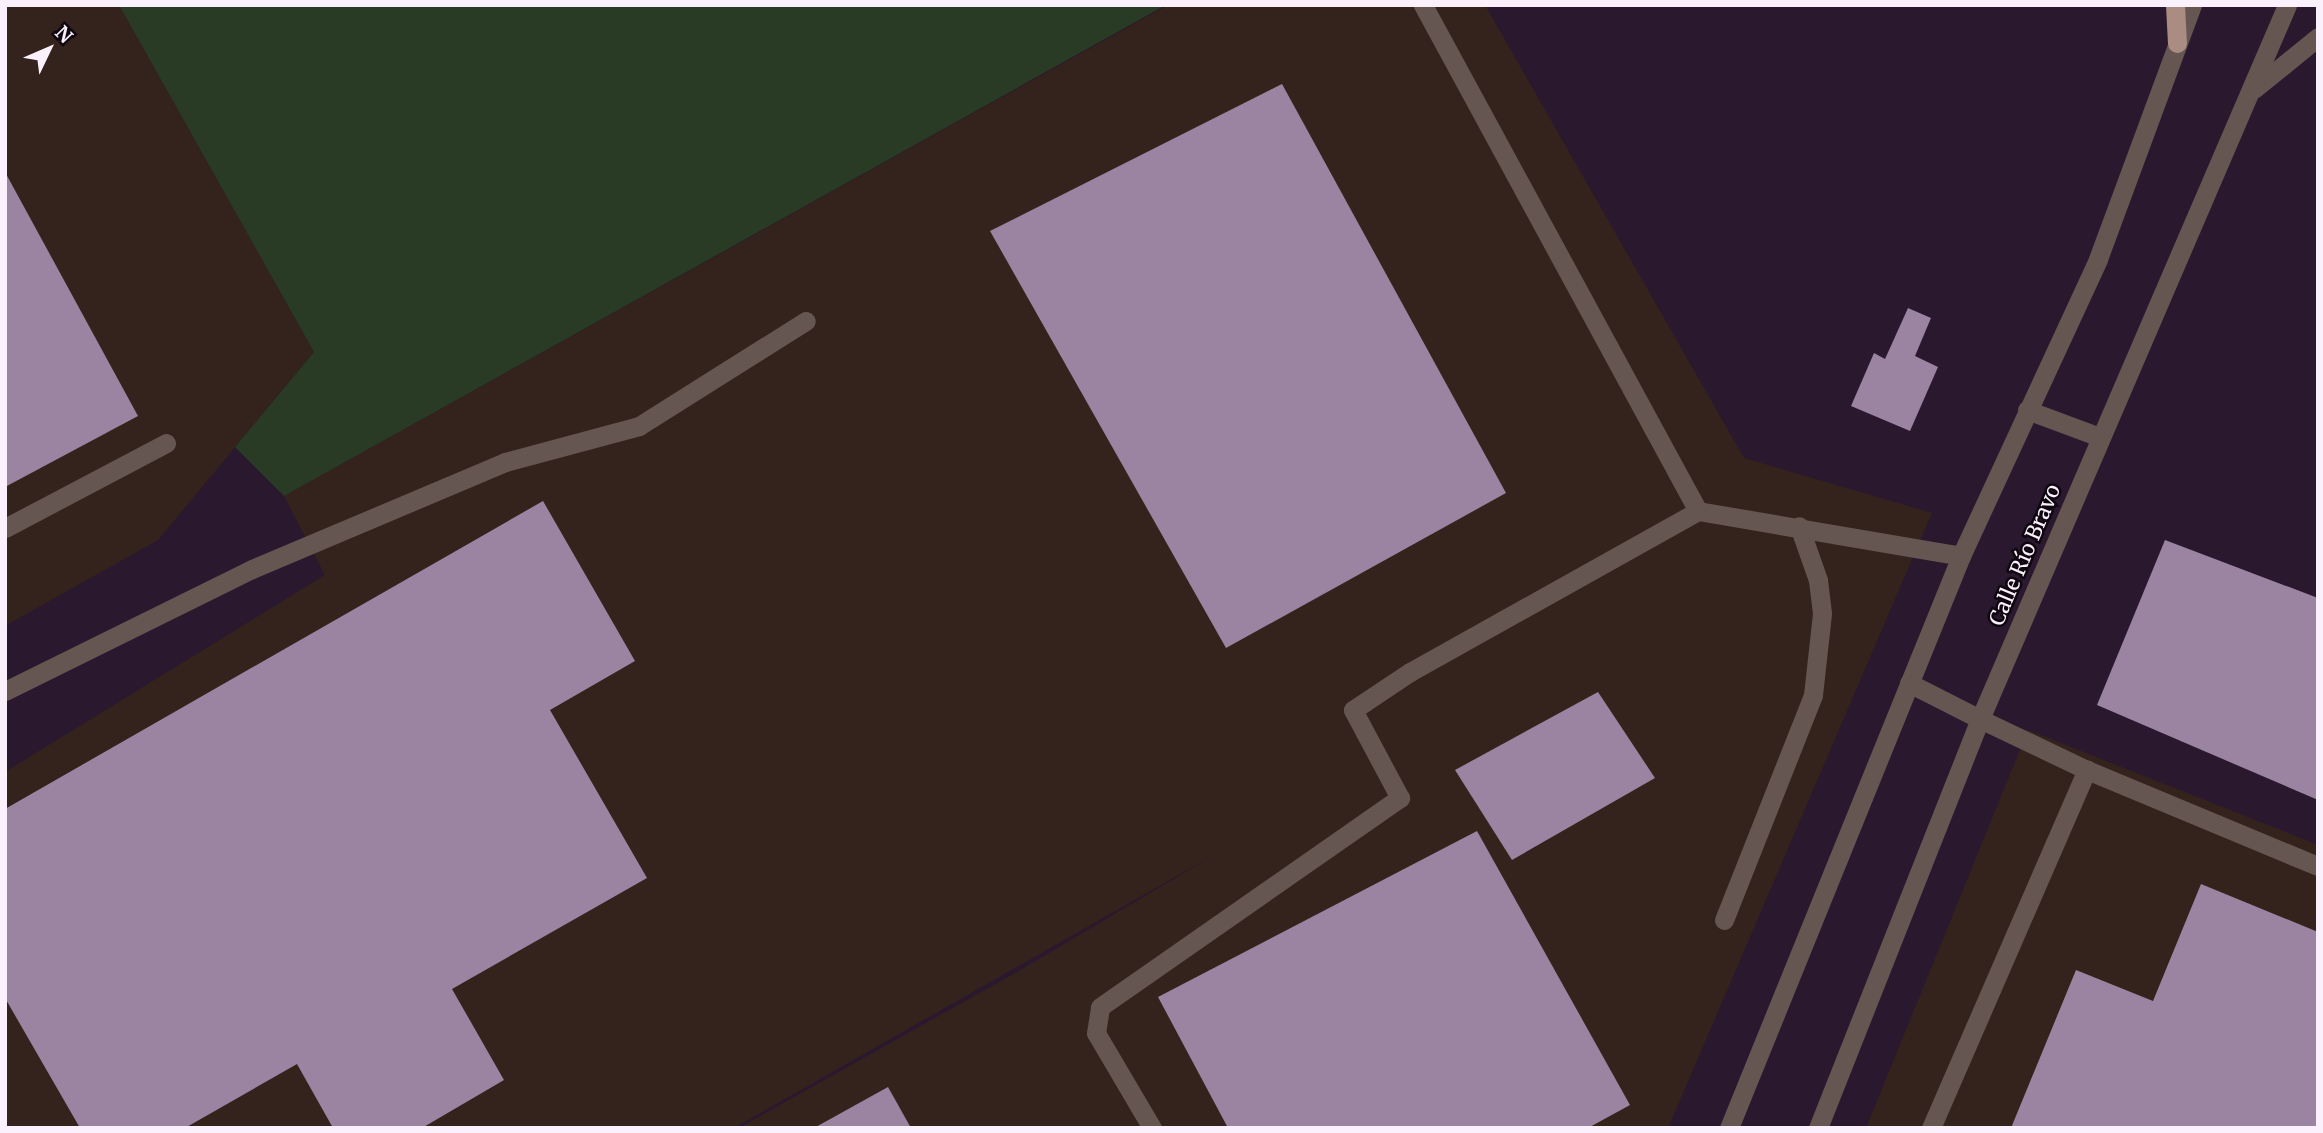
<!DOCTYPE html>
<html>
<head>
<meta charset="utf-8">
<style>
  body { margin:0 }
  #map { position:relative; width:2323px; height:1133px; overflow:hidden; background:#2a182e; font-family:Merriweather,serif }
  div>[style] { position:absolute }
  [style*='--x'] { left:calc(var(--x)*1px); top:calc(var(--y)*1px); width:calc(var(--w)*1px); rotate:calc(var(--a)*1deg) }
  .industrial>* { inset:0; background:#34231c }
  .green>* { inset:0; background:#293b25 }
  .building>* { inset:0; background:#9b83a2 }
  .service>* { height:19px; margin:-9.5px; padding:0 9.5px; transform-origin:9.5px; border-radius:9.5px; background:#655652 }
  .minor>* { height:19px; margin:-9.5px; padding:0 9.5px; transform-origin:9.5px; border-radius:9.5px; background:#655652 }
  .tertiary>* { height:19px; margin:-9.5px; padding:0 9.5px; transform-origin:9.5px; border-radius:9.5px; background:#655652 }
  .primary>* { height:19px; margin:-9.5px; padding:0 9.5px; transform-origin:9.5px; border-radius:9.5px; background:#ab8c83 }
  span { translate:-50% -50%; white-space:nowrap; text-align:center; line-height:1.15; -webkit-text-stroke:5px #0e0710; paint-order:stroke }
  .street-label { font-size:21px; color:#fbf1fd }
  .frame { position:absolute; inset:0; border:7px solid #fbf1fd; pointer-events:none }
  .north { position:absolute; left:14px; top:14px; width:70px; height:70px; -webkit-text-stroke:5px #0e0710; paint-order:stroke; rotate:46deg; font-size:19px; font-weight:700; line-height:28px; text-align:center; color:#fbf1fd }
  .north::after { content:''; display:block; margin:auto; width:24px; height:32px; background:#fbf1fd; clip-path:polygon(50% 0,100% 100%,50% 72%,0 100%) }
</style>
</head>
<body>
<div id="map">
  <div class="industrial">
    <i style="clip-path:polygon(5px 5px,119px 5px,314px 352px,158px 540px,5px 626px)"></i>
    <i style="clip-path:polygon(1168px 5px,1485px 5px,1744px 458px,1932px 513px,1668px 1128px,739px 1128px,1017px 972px,1224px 849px,734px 1128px,5px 1128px,5px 772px,325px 575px,284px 496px)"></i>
    <i style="clip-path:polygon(2028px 730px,2318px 845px,2318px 1128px,1866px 1128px)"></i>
  </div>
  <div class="green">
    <i style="clip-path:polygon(119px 5px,1166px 5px,284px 496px,235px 447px,314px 352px)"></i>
  </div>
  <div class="building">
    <i style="clip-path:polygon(1282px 84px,1506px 493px,1226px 648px,990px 231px)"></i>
    <i style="clip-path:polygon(5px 172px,138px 416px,5px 487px)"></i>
    <i style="clip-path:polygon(1908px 308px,1931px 318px,1915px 356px,1938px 367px,1910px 431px,1851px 406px,1874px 353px,1885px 359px)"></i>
    <i style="clip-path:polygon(543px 501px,635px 661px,550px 710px,647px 878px,452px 989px,504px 1080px,422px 1128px,333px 1128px,297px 1064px,185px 1128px,80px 1128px,5px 998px,5px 809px)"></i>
    <i style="clip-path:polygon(2165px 540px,2318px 598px,2318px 800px,2097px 705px)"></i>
    <i style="clip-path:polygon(1598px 692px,1655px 778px,1512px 860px,1455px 770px)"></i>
    <i style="clip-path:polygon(1477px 831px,1630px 1105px,1588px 1128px,1228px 1128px,1158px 997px)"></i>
    <i style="clip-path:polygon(2201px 884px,2318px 932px,2318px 1128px,2011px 1128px,2076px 970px,2153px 1001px)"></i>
    <i style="clip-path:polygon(888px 1087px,911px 1128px,814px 1128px)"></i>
  </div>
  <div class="service">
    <i style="--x:1423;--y:5;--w:576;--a:61.48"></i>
    <i style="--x:2254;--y:89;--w:82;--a:-39.1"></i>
    <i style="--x:5;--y:528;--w:182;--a:-27.8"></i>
    <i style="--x:252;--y:569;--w:275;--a:-22.9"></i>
    <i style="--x:505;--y:462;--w:139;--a:-15"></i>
    <i style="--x:639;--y:426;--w:197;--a:-32.2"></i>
    <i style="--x:1980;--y:719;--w:119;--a:25.5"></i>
    <i style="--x:2087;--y:770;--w:250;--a:22.6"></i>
    <i style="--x:1724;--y:920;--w:242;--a:-68.4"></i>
    <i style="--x:1813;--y:695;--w:82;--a:-83.7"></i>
    <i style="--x:1822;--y:613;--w:33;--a:-97"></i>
    <i style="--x:1818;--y:580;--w:57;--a:-109.4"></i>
    <i style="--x:1152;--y:1128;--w:110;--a:-120.5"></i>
    <i style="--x:1096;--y:1033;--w:26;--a:-81"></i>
    <i style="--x:1100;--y:1007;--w:366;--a:-34.9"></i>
    <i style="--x:1400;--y:798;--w:100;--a:-118.1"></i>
    <i style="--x:1353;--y:710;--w:69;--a:-33.7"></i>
    <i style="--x:1410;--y:672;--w:330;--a:-29.2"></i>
    <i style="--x:1698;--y:511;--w:267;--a:9.7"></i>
    <i style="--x:1931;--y:1128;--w:391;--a:-66.5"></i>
  </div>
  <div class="minor">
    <i style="--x:5;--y:691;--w:275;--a:-26.3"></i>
  </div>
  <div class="tertiary">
    <i style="--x:2027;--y:410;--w:78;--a:20.3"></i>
    <i style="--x:1909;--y:683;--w:80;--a:26.9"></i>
    <i style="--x:1729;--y:1128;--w:617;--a:-67.92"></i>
    <i style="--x:1961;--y:556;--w:327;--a:-65.2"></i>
    <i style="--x:2098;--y:259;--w:271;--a:-69.7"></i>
    <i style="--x:1818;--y:1128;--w:440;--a:-68.4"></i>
    <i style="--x:1980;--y:719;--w:777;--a:-66.73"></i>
  </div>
  <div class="primary">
    <i style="--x:2175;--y:5;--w:38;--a:87"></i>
  </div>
  <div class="street-label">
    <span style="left:2025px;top:555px;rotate:-67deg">Calle Río Bravo</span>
  </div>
  <div class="frame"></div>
  <div class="north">N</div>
</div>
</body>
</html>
